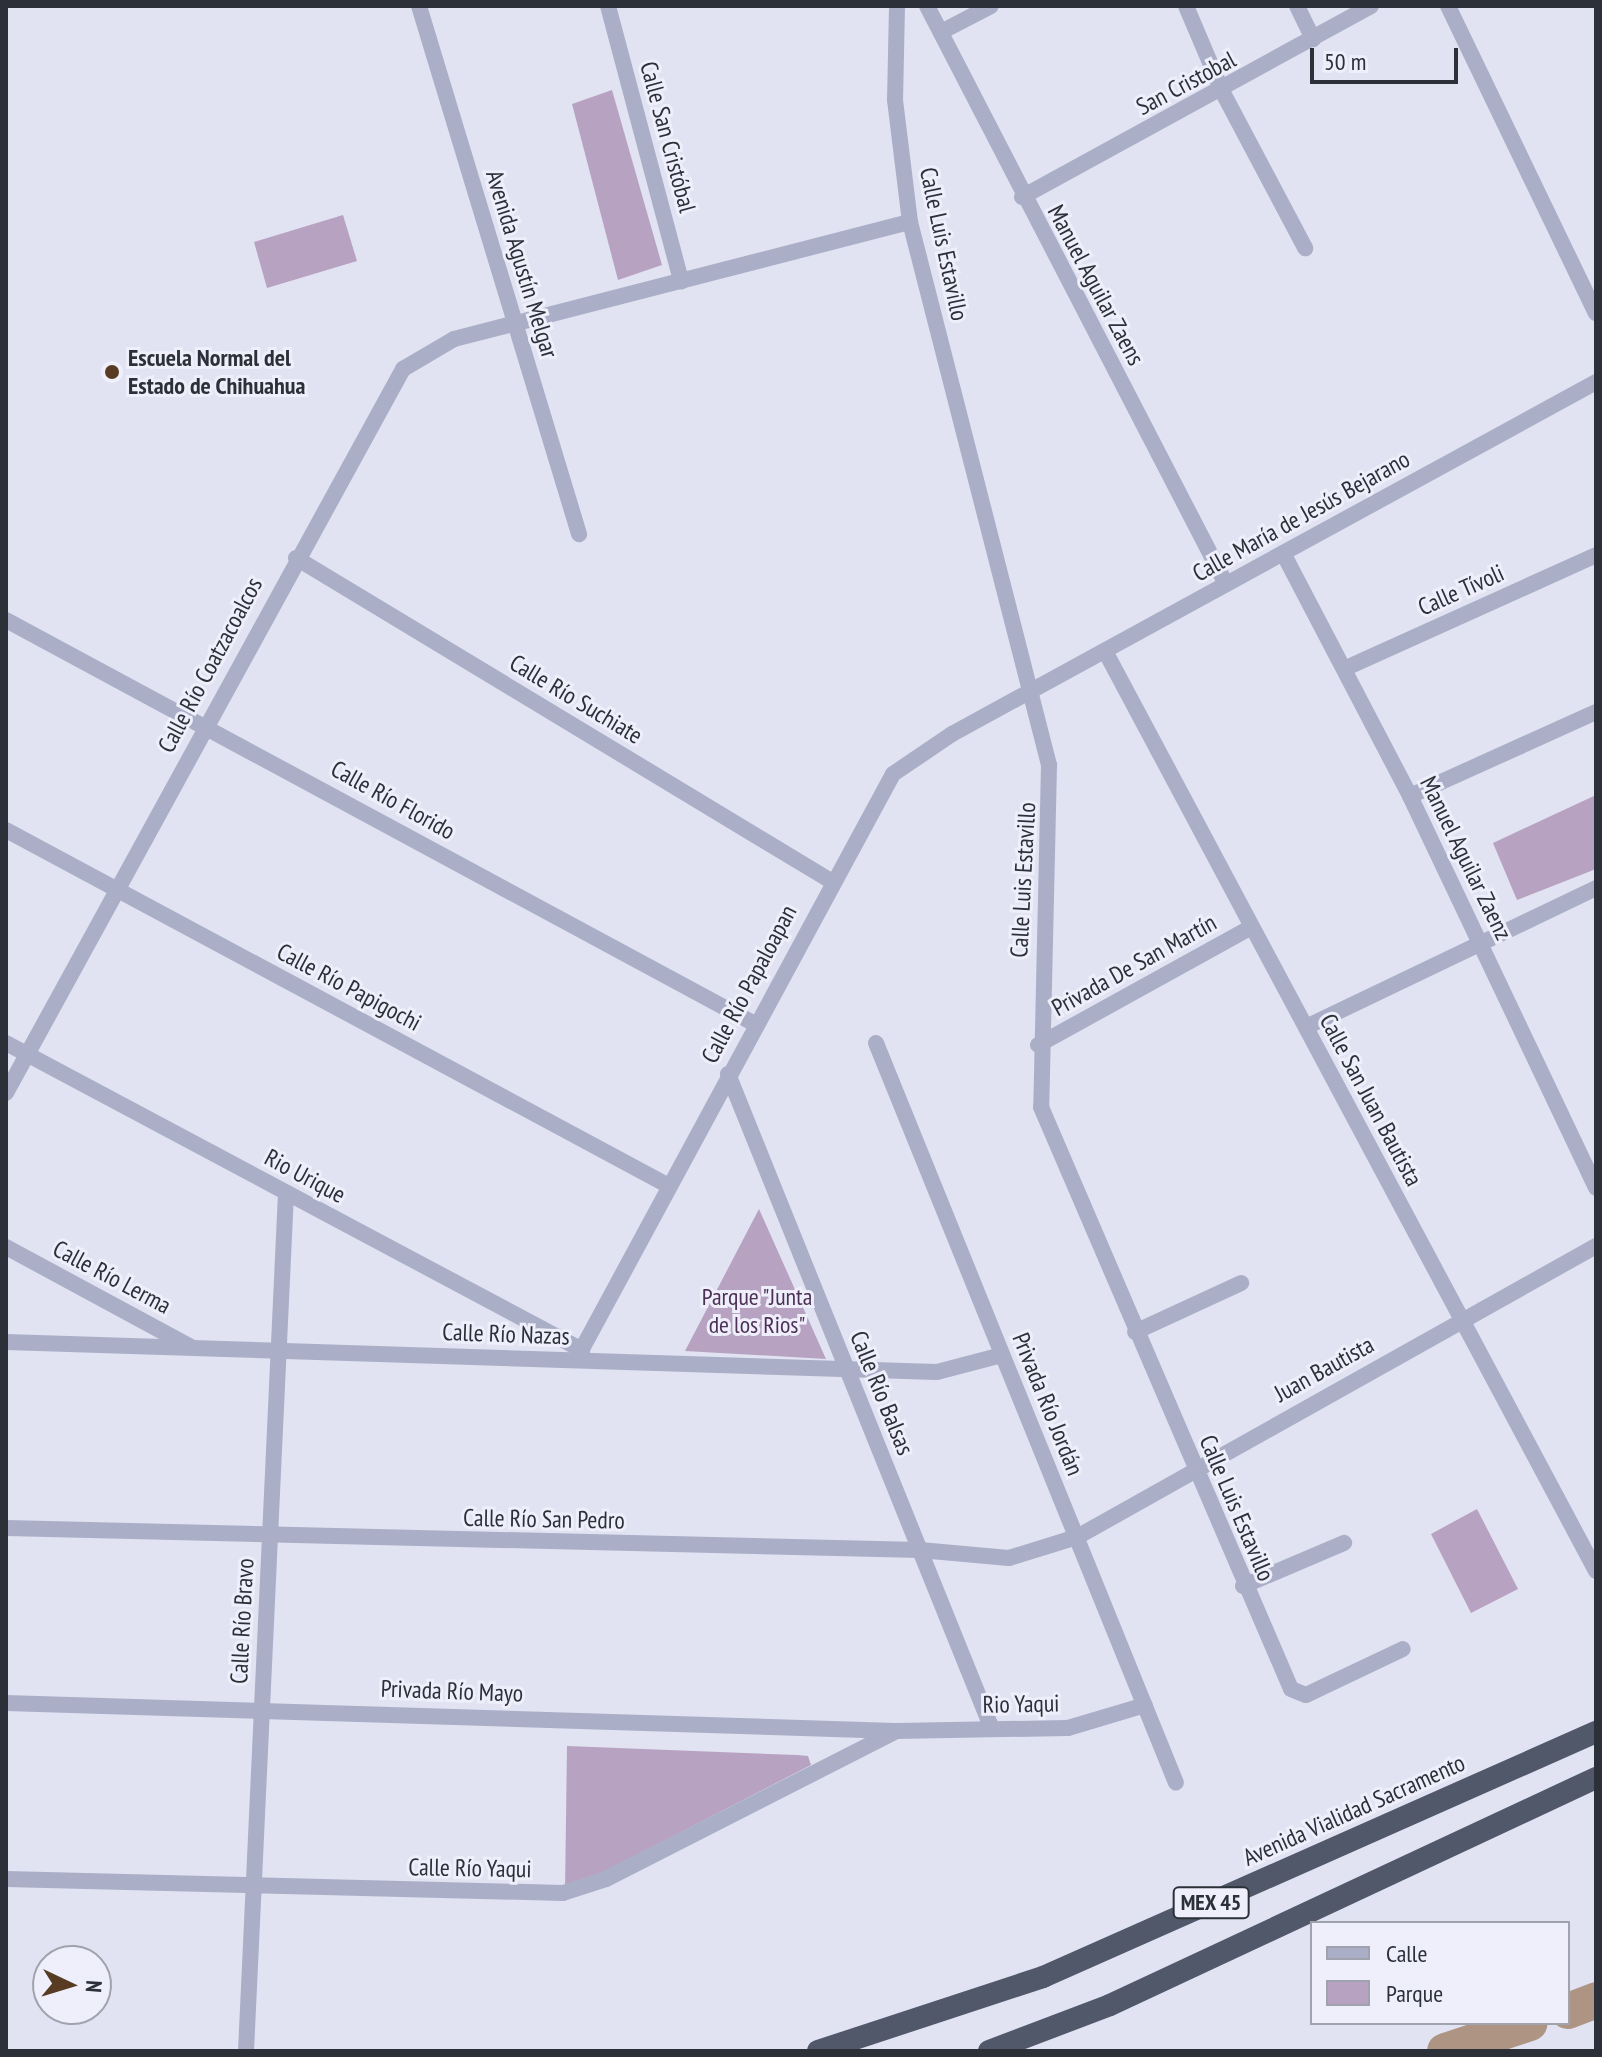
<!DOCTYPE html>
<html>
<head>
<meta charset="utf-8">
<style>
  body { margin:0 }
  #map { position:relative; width:1602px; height:2057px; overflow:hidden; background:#e1e3f2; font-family:"PT Sans Narrow",sans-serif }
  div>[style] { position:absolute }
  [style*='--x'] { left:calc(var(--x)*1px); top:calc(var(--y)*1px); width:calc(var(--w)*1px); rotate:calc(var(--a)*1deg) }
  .green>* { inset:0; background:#b8a2c1 }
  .river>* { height:36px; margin:-18px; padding:0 18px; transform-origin:18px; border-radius:18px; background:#ae9482 }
  .minor>* { height:16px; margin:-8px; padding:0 8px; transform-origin:8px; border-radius:8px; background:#aaafc7 }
  .trunk>* { height:22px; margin:-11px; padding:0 11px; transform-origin:11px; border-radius:11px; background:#50586a }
  .dots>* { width:22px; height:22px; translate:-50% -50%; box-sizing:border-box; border:4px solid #eeeffa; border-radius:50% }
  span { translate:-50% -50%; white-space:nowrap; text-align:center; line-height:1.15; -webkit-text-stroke:6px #eeeffa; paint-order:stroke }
  .shield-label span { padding:2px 6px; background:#eeeffa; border:2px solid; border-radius:6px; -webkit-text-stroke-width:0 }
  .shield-label { font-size:22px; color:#2b3039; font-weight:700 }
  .street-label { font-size:24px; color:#2b3039 }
  .poi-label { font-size:24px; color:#2b3039; font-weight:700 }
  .left { translate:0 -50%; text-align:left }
  .park-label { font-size:24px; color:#4c3056 }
  .frame { position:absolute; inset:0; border:8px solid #2b3039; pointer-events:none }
  .legend { position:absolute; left:1310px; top:1921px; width:260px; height:104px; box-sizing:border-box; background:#eeeffa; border:2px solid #a0a3ad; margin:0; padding:10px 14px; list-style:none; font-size:24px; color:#2b3039 }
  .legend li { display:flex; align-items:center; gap:16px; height:40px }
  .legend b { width:40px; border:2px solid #a0a3ad }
  .north { position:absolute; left:32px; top:1945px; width:80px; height:80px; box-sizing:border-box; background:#eeeffa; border:2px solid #a0a3ad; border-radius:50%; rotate:94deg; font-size:22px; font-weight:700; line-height:32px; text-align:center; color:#2b3039 }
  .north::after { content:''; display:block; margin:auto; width:28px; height:36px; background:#583b23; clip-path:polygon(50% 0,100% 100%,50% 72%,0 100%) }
  .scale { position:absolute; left:1310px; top:48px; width:148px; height:36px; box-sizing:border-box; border:4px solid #2b3039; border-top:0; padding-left:10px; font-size:24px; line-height:28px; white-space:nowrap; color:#2b3039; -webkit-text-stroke:6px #eeeffa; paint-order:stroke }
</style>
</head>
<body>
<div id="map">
  <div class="green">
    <i style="clip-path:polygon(612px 90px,662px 265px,618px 280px,572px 104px)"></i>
    <i style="clip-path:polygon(343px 215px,357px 261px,267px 288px,254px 242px)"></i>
    <i style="clip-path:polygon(1596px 795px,1596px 869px,1517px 900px,1493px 843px)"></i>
    <i style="clip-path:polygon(759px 1209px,826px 1359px,685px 1351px)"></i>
    <i style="clip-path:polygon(1477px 1509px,1518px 1589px,1471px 1613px,1431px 1534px)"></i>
    <i style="clip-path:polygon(567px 1746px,797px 1755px,808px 1756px,811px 1765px,565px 1892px)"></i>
  </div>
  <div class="river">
    <i style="--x:1568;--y:2011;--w:30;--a:-21"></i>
    <i style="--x:1445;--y:2051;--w:89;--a:-18.2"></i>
  </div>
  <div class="minor">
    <i style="--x:419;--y:6;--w:552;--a:73.14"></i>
    <i style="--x:608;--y:6;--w:285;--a:75.1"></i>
    <i style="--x:897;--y:6;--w:94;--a:91.2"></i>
    <i style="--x:895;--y:100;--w:123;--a:83"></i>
    <i style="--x:910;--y:222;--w:561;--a:75.64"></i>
    <i style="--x:1049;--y:765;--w:342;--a:91.3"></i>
    <i style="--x:1041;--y:1107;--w:633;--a:66.75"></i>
    <i style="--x:1291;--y:1689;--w:16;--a:22"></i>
    <i style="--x:1306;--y:1695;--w:107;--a:-25.4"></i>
    <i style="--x:927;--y:6;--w:651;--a:62.65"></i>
    <i style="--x:1186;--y:6;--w:92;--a:67"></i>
    <i style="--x:1222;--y:91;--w:178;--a:62.1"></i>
    <i style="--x:1297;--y:6;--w:37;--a:64"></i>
    <i style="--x:1448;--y:6;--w:341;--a:64.3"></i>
    <i style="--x:941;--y:32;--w:56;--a:-27.5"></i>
    <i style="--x:1022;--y:197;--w:398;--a:-28.7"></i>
    <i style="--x:1283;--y:553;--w:274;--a:62.4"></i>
    <i style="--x:1410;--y:796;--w:434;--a:64.6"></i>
    <i style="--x:296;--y:558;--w:625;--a:31.12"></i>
    <i style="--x:6;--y:620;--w:851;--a:28.34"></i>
    <i style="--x:1105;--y:651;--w:1043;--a:61.91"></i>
    <i style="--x:1346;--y:668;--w:274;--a:-24.3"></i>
    <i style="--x:1410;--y:796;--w:204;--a:-24.3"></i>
    <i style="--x:6;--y:830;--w:753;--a:28.23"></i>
    <i style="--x:1306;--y:1027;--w:322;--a:-25.6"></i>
    <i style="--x:6;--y:1043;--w:653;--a:28.06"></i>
    <i style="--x:876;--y:1043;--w:798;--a:67.93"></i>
    <i style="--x:1038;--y:1045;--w:244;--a:-28.9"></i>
    <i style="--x:728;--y:1074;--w:706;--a:68.05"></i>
    <i style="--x:6;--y:1093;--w:826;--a:-61.26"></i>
    <i style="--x:403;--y:369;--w:59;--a:-30.5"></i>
    <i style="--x:454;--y:339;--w:471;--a:-14.4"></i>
    <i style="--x:6;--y:1247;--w:210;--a:28.4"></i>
    <i style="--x:1135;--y:1332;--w:117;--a:-24.8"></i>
    <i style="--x:6;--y:1342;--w:931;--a:1.85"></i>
    <i style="--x:937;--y:1372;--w:67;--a:-14.7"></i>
    <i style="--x:576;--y:1360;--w:666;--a:-61.59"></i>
    <i style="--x:893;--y:774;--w:71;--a:-34.1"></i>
    <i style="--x:952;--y:734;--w:734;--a:-28.66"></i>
    <i style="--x:6;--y:1528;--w:914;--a:1.38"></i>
    <i style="--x:920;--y:1550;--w:89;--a:5.1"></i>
    <i style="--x:1009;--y:1558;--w:71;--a:-17.2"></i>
    <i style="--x:1077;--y:1537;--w:595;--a:-29.28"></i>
    <i style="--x:1243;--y:1586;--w:110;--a:-23.1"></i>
    <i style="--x:6;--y:1703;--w:890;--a:1.8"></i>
    <i style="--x:896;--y:1731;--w:172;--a:-1"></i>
    <i style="--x:1068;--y:1728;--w:80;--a:-16.6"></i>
    <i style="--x:6;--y:1879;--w:557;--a:1.44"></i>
    <i style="--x:563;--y:1893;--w:45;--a:-18"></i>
    <i style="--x:606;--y:1879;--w:323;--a:-27"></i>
    <i style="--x:246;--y:2051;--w:859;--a:-87.33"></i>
  </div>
  <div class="trunk">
    <i style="--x:818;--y:2051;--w:237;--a:-18.2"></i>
    <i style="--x:1043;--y:1977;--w:605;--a:-23.9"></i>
    <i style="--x:989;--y:2051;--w:129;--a:-20.8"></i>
    <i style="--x:1110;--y:2005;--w:536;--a:-25.04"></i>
  </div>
  <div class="dots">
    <i style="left:112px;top:372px;background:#583b23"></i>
  </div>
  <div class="shield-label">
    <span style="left:1211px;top:1903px">MEX 45</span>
  </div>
  <div class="street-label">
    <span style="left:1186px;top:83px;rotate:-28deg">San Cristobal</span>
    <span style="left:668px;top:137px;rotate:75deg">Calle San Cristóbal</span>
    <span style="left:944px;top:244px;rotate:78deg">Calle Luis Estavillo</span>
    <span style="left:522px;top:264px;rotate:73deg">Avenida Agustín Melgar</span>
    <span style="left:1096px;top:285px;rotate:62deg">Manuel Aguilar Zaens</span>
    <span style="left:1301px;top:516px;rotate:-29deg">Calle María de Jesús Bejarano</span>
    <span style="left:1461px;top:590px;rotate:-24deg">Calle Tívoli</span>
    <span style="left:210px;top:665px;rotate:-62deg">Calle Río Coatzacoalcos</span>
    <span style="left:576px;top:699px;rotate:31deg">Calle Río Suchiate</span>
    <span style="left:393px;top:800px;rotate:29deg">Calle Río Florido</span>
    <span style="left:1466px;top:858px;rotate:64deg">Manuel Aguilar Zaenz</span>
    <span style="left:1023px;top:880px;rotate:-87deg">Calle Luis Estavillo</span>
    <span style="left:1134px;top:965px;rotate:-29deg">Privada De San Martín</span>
    <span style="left:749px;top:984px;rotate:-62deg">Calle Río Papaloapan</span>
    <span style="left:349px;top:987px;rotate:28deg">Calle Río Papigochi</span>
    <span style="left:1371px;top:1100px;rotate:62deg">Calle San Juan Bautista</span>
    <span style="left:305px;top:1176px;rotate:28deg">Rio Urique</span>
    <span style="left:112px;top:1277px;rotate:28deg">Calle Río Lerma</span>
    <span style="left:506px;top:1334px;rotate:2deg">Calle Río Nazas</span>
    <span style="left:1324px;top:1369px;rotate:-29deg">Juan Bautista</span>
    <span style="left:882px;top:1393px;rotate:68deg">Calle Río Balsas</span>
    <span style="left:1048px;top:1404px;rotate:68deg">Privada Río Jordán</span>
    <span style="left:1237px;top:1508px;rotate:67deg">Calle Luis Estavillo</span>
    <span style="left:544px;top:1519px;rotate:1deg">Calle Río San Pedro</span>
    <span style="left:242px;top:1621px;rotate:-87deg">Calle Río Bravo</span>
    <span style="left:452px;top:1691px;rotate:2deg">Privada Río Mayo</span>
    <span style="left:1021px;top:1704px;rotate:-1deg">Rio Yaqui</span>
    <span style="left:1354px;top:1810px;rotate:-24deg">Avenida Vialidad Sacramento</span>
    <span style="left:470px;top:1868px;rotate:1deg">Calle Río Yaqui</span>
  </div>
  <div class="poi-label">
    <span class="left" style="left:128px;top:372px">Escuela Normal del<br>Estado de Chihuahua</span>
  </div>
  <div class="park-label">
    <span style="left:757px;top:1311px">Parque "Junta<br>de los Rios"</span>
  </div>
  <div class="frame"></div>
  <ul class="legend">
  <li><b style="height:10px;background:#aaafc7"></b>Calle</li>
  <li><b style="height:22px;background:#b8a2c1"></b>Parque</li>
  </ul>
  <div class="north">N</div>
  <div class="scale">50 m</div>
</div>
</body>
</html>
